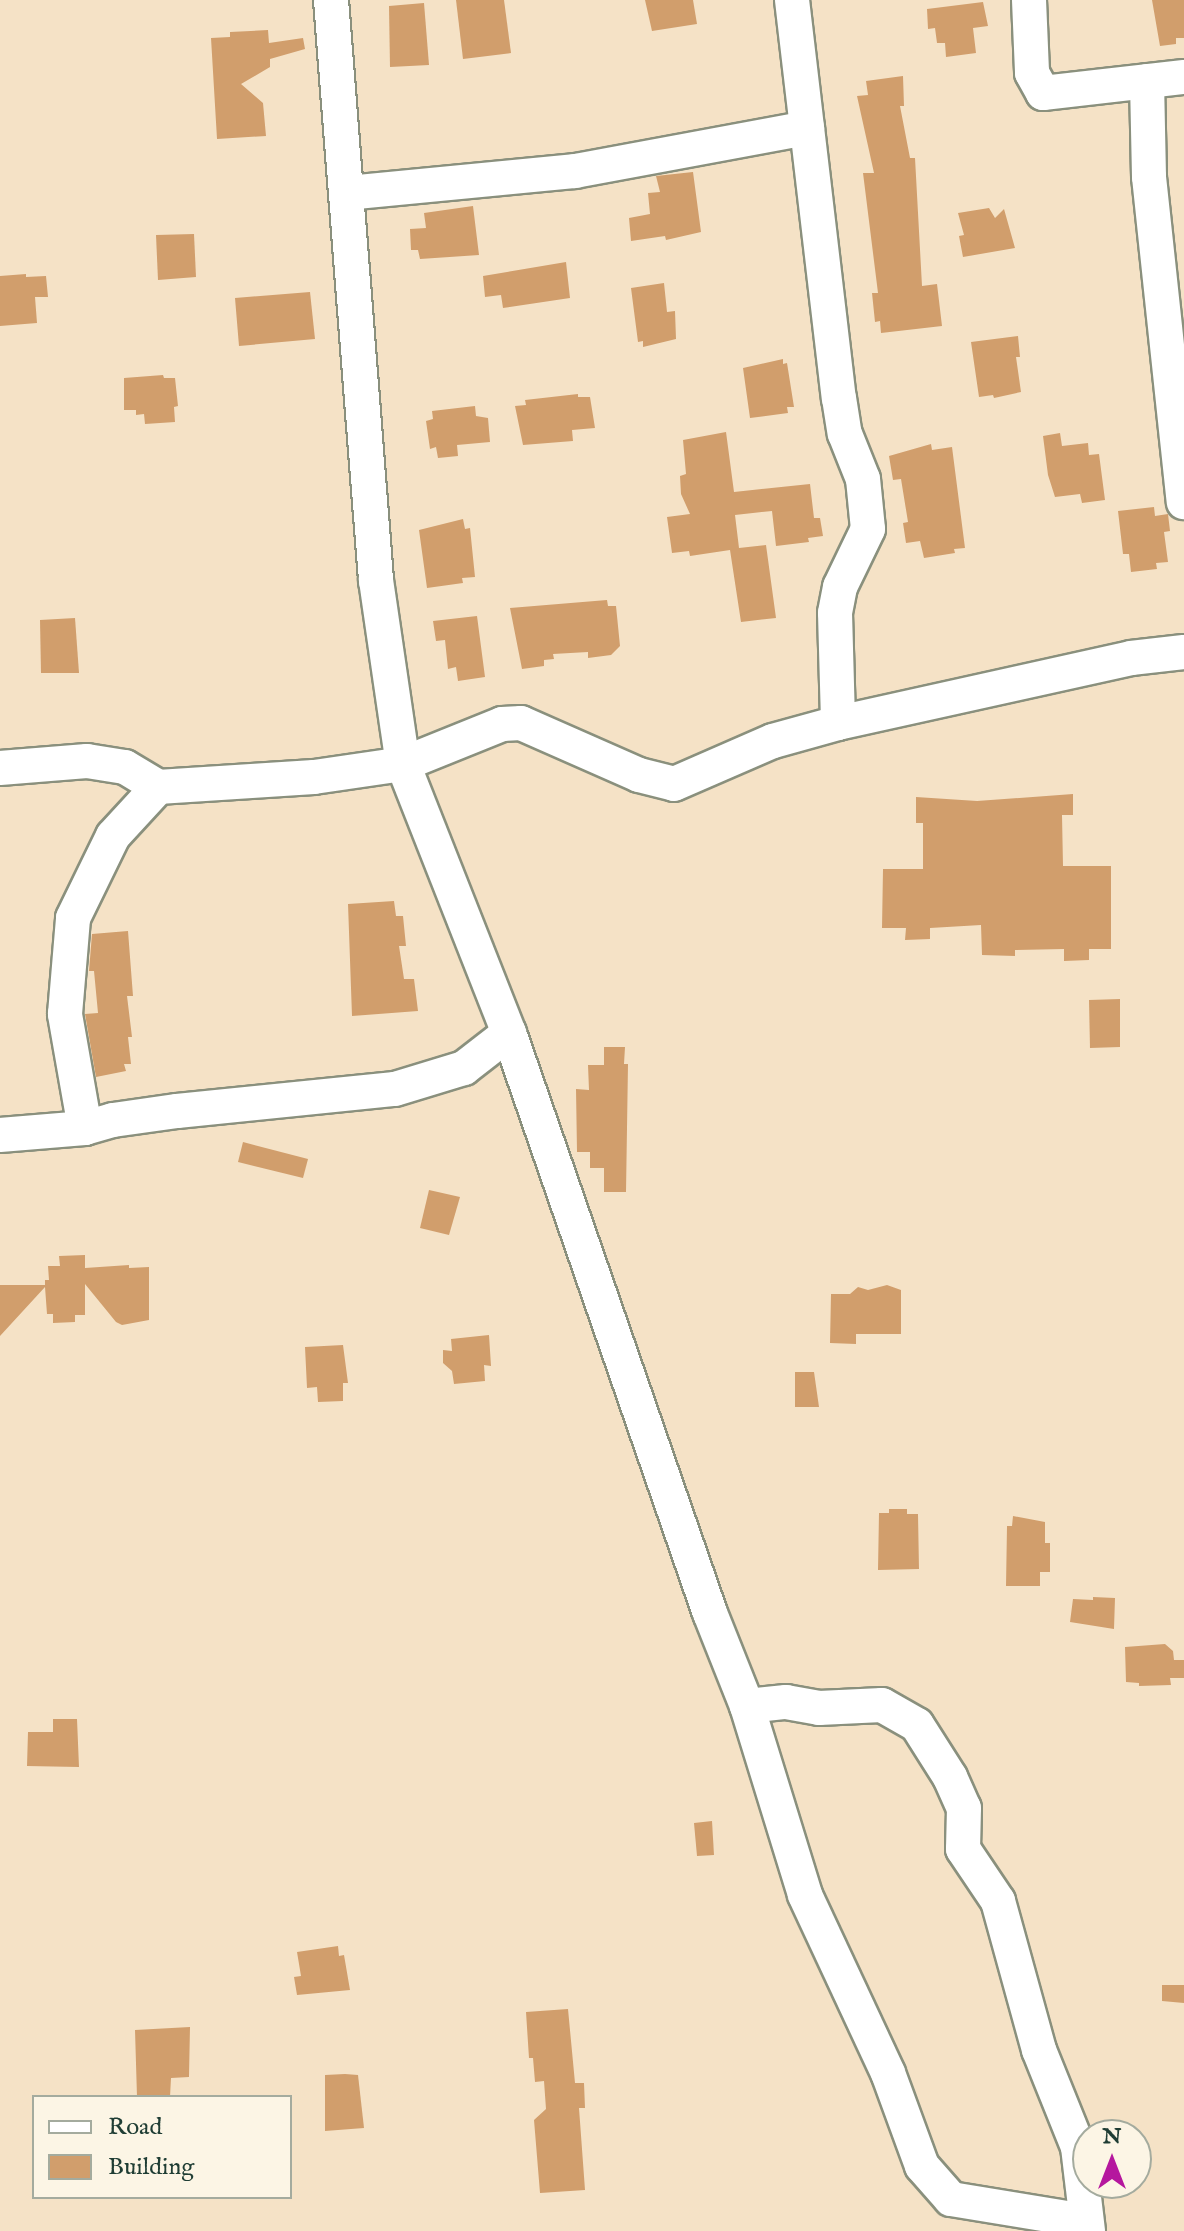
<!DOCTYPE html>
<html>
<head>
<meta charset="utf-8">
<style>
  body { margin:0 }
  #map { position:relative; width:1184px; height:2231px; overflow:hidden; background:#f5e2c6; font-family:"IM FELL English",serif }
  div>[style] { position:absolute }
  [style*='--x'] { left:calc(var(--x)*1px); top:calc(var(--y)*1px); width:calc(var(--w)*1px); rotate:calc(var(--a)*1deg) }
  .building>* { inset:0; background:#d19e6c }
  .roads { filter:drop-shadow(2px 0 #8a907d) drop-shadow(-2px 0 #8a907d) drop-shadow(0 2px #8a907d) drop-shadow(0 -2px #8a907d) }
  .minor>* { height:34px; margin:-17px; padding:0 17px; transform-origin:17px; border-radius:17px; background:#fff }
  span { translate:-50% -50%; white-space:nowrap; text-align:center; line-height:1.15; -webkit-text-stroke:6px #fcf5e5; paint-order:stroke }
  .legend { position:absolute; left:32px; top:2095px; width:260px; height:104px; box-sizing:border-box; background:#fcf5e5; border:2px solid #a4ab9e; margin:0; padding:10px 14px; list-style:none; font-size:24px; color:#1f3d34 }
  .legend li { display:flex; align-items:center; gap:16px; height:40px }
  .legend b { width:40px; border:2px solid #a4ab9e }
  .north { position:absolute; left:1072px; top:2119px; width:80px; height:80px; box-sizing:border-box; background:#fcf5e5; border:2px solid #a4ab9e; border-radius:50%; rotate:0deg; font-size:22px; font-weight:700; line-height:32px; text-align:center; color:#1f3d34 }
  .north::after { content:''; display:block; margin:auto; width:28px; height:36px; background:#b5179e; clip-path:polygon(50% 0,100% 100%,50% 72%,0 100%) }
</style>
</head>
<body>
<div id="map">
  <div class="building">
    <i style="clip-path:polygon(456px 0,504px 0,511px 53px,463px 59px)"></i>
    <i style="clip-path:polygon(645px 0,693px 0,697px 24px,652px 31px)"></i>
    <i style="clip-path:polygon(1152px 0,1184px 0,1184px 38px,1176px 38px,1176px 44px,1160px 46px)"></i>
    <i style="clip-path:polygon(983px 2px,988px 26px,973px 28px,976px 53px,946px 57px,945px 43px,937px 43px,935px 28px,928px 29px,927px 9px)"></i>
    <i style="clip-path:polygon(424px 3px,429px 65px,390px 67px,389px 6px)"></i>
    <i style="clip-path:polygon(268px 30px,269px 43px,303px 38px,305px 49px,270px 59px,270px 67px,241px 84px,263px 103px,266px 136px,217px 139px,211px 38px,230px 37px,230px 32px)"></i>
    <i style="clip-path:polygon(903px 76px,904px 106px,900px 106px,910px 158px,915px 158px,922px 286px,937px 284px,942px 326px,881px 333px,880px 321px,875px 322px,872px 293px,878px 293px,863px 173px,874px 173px,857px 96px,868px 95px,866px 81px)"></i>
    <i style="clip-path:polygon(693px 172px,701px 232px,666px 240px,665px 236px,631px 241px,629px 218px,650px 214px,648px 193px,660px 192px,656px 176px)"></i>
    <i style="clip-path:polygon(473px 206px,479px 255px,420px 259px,418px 250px,411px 250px,410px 229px,426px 228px,424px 213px)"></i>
    <i style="clip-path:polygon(989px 208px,995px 218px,1004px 209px,1015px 248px,963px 257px,959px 236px,964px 235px,958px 213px)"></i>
    <i style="clip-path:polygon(194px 234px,196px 277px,158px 280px,156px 235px)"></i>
    <i style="clip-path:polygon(566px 262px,570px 298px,503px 308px,501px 295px,485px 297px,483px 276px)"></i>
    <i style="clip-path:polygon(26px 274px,26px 277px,46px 276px,48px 297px,35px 297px,37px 323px,0 326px,0 276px)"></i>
    <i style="clip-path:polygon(664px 283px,667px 312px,675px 311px,676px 339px,643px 347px,643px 341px,638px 342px,631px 288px)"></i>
    <i style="clip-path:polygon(310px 292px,315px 339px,239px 346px,235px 298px)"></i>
    <i style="clip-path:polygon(1018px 336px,1020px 357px,1016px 357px,1021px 392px,994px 398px,993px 395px,979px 397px,971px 342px)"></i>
    <i style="clip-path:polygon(783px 359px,783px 364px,787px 363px,794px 407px,787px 407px,788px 413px,750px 418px,743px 368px)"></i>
    <i style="clip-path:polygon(163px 375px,164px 378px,175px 378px,178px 406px,174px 407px,175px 422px,145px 424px,144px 414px,136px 415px,136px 410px,124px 410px,124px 378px)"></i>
    <i style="clip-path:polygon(578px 394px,578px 397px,590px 397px,595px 428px,572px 430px,573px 441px,523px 445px,515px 406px,526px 405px,525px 400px)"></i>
    <i style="clip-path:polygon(475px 406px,476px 416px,488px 418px,490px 442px,457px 445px,458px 456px,438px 458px,436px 447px,430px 449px,426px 421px,433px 419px,432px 411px)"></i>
    <i style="clip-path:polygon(726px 432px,734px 492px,810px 484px,814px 518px,820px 518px,823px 536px,808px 538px,809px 542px,776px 546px,772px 511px,735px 515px,739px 548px,766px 545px,776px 618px,741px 622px,730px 550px,690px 556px,689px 551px,672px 553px,667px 517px,690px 514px,681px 494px,680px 476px,686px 474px,683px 440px)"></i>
    <i style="clip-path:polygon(1060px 433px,1062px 446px,1088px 443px,1089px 455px,1099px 454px,1105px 500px,1082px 503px,1080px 494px,1055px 497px,1048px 475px,1043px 436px)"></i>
    <i style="clip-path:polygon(931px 444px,932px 450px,952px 447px,965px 548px,954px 549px,955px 553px,924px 558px,920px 541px,906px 543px,903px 523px,908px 522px,901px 479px,893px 480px,889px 456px)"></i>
    <i style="clip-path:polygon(1154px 507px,1155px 516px,1168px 514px,1170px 531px,1164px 532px,1168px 562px,1156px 563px,1157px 569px,1131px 572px,1129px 554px,1123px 554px,1118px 511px)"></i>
    <i style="clip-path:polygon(463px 519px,465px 529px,470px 528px,475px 577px,462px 578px,463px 583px,427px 588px,419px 530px)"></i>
    <i style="clip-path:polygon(607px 600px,608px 606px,616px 606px,620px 646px,611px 655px,588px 658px,588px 652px,553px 654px,554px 659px,544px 660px,544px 666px,522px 669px,510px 608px)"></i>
    <i style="clip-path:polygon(477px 616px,485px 677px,458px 681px,456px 667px,448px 669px,445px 640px,436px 641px,433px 621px)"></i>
    <i style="clip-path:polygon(75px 618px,79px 673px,41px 673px,40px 620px)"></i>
    <i style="clip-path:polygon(1073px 794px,1073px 815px,1062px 815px,1063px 866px,1111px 866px,1111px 949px,1089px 949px,1089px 960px,1064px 961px,1064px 949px,1015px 950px,1015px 956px,982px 955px,981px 925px,930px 928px,930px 939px,905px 940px,906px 928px,882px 928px,883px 869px,923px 869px,923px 823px,916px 823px,916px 797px,977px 801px)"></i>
    <i style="clip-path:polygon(394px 901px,396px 916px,403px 916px,406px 946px,399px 946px,404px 979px,414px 979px,418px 1011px,352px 1016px,348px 904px)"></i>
    <i style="clip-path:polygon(128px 931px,133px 996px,127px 996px,132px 1037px,128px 1037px,131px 1064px,124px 1064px,126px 1071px,96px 1077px,85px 1014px,98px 1013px,94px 971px,89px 971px,92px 934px)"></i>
    <i style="clip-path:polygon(1120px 999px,1120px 1047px,1090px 1048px,1089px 1000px)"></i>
    <i style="clip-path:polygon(604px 1047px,625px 1047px,624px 1064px,628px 1064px,626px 1192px,604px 1192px,604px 1168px,590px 1168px,590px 1152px,577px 1152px,576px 1089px,589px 1090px,588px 1065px,604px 1065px)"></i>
    <i style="clip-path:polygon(243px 1142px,308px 1159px,303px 1178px,238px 1162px)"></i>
    <i style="clip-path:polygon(429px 1190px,460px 1197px,449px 1235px,420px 1228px)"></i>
    <i style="clip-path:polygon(85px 1255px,85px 1268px,129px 1265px,129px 1268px,149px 1267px,149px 1320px,122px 1325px,116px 1322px,85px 1284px,85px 1315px,75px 1315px,75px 1322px,53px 1323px,53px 1314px,47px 1314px,45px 1287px,0 1336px,0 1285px,45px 1285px,45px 1280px,49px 1280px,48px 1266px,60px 1266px,59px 1256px)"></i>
    <i style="clip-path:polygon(887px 1285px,901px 1290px,901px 1334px,856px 1334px,856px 1344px,830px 1343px,831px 1294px,850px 1294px,858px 1287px,868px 1290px)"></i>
    <i style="clip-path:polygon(489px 1335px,491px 1366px,484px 1365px,485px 1381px,454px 1384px,452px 1371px,443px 1363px,443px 1350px,452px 1351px,451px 1339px)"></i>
    <i style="clip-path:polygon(343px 1345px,348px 1383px,343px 1383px,343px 1401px,318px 1402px,317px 1387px,307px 1388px,305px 1347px)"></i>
    <i style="clip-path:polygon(795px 1372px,814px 1372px,819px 1407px,795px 1407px)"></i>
    <i style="clip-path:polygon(889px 1509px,907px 1509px,907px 1514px,918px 1514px,919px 1569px,878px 1570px,879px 1513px,889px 1513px)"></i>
    <i style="clip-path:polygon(1013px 1516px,1045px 1522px,1045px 1543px,1050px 1543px,1050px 1572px,1040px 1572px,1040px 1586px,1006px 1586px,1007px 1526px,1012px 1526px)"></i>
    <i style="clip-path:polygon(1093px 1597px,1115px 1598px,1114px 1629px,1070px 1622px,1073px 1599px,1093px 1600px)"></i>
    <i style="clip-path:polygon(1165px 1644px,1173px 1651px,1174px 1660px,1184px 1660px,1184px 1678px,1170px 1678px,1171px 1685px,1139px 1686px,1139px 1683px,1126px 1682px,1125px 1647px)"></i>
    <i style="clip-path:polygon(53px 1719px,77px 1719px,79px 1767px,27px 1766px,28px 1732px,53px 1732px)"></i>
    <i style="clip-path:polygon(712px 1821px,714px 1855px,697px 1856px,694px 1823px)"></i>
    <i style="clip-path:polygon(338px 1946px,339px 1956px,344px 1955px,350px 1990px,297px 1995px,294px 1977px,301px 1976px,297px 1952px)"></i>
    <i style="clip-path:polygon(1162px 1985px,1184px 1985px,1184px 2003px,1162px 2001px)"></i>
    <i style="clip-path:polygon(568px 2009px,575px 2083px,584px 2083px,585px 2108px,579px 2108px,585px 2190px,540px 2193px,534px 2120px,546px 2109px,544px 2081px,535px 2082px,533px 2058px,529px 2058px,526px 2012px)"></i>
    <i style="clip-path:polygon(190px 2027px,189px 2077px,171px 2078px,170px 2097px,137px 2097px,135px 2030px)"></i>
    <i style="clip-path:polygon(345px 2074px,358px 2075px,364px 2128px,325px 2131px,325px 2075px)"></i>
  </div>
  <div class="roads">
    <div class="minor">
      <i style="--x:331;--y:0;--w:582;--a:85.56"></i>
      <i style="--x:376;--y:580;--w:186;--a:81.7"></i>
      <i style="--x:403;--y:764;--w:289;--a:68.5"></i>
      <i style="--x:509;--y:1033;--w:614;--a:70.89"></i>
      <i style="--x:710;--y:1613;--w:100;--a:68.3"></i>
      <i style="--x:747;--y:1706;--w:198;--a:72.9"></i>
      <i style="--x:805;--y:1895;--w:196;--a:65"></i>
      <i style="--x:888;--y:2073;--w:99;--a:69.9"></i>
      <i style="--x:922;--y:2166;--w:44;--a:48.7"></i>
      <i style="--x:951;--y:2199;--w:136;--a:9.3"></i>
      <i style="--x:792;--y:0;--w:401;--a:83.3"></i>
      <i style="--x:839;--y:398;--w:36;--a:81"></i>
      <i style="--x:845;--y:434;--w:48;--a:68.2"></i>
      <i style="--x:863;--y:479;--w:50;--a:84.3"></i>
      <i style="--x:868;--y:529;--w:64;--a:115.8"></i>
      <i style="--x:840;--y:587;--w:26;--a:101"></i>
      <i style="--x:835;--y:613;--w:110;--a:88.4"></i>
      <i style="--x:1029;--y:0;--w:73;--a:87.6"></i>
      <i style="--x:1032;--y:73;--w:23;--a:61"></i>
      <i style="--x:1043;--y:93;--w:142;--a:-6.5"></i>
      <i style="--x:1147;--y:81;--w:96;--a:88.8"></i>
      <i style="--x:1149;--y:177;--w:327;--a:83.9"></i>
      <i style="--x:347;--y:193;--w:229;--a:-5.5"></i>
      <i style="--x:575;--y:171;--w:236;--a:-10.5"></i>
      <i style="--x:0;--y:768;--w:87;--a:-4.6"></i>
      <i style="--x:87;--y:761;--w:38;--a:9"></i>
      <i style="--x:125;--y:767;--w:39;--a:31"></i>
      <i style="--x:85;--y:1128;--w:29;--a:-16"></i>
      <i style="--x:113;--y:1120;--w:65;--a:-8"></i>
      <i style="--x:177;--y:1111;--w:219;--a:-5.8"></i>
      <i style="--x:395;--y:1089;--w:72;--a:-16.9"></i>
      <i style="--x:464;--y:1068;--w:57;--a:-37.9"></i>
      <i style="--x:0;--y:1135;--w:85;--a:-4.7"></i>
      <i style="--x:85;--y:1128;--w:116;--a:-100"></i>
      <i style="--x:65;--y:1014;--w:96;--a:-85.2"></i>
      <i style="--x:73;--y:918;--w:91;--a:-64"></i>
      <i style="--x:113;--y:836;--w:67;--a:-47.4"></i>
      <i style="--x:158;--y:787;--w:156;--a:-3.7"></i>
      <i style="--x:314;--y:777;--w:90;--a:-8.3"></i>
      <i style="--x:403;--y:764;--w:107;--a:-22"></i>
      <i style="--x:502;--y:724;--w:19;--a:-3"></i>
      <i style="--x:521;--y:723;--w:129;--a:23.8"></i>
      <i style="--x:639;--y:775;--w:36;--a:14"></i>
      <i style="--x:674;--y:784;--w:108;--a:-23.5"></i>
      <i style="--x:773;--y:741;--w:67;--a:-15.5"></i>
      <i style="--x:838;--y:723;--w:300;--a:-12.5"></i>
      <i style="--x:1131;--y:658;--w:53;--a:-6.5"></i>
      <i style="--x:747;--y:1706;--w:39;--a:-6"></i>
      <i style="--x:786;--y:1702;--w:34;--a:10"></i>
      <i style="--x:819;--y:1708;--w:63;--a:-2.7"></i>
      <i style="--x:882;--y:1705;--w:40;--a:29.7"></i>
      <i style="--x:917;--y:1725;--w:62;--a:57.6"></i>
      <i style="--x:950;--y:1777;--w:34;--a:66"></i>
      <i style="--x:964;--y:1808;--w:41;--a:91.4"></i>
      <i style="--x:963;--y:1849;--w:63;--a:56.1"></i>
      <i style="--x:998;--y:1901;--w:155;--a:74.6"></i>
      <i style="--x:1039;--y:2050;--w:105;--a:68.1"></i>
      <i style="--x:1078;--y:2147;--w:85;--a:83.2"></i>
    </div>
  </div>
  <ul class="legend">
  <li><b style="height:10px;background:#fff"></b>Road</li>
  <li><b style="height:22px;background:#d19e6c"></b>Building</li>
  </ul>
  <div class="north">N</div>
</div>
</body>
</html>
